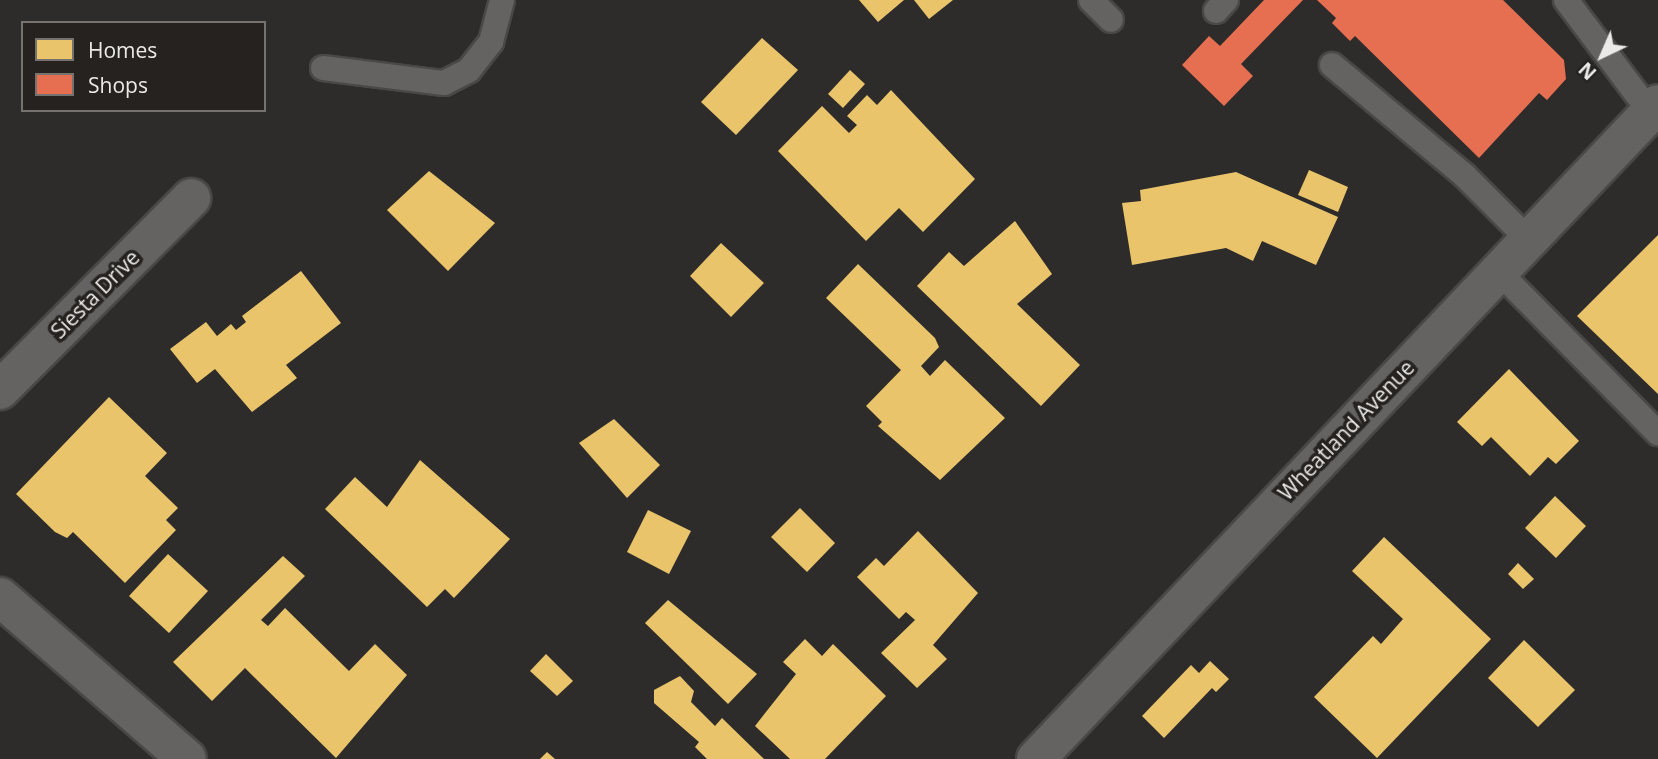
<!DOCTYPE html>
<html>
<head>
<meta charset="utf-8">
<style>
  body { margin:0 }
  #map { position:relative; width:1658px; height:759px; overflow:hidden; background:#2e2c2b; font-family:"Open Sans",sans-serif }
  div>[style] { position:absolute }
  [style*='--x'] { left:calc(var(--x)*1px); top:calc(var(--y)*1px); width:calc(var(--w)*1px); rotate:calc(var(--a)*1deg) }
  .homes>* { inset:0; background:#e9c46a }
  .shops>* { inset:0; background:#e76f51 }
  .roads { filter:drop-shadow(2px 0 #494846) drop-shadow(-2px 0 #494846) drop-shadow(0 2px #494846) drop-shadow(0 -2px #494846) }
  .service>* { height:24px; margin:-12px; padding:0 12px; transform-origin:12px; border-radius:12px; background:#656362 }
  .minor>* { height:38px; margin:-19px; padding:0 19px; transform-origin:19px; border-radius:19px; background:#656362 }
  span { translate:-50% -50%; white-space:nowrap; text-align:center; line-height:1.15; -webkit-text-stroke:7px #252220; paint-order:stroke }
  .street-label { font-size:21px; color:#eceae8 }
  .legend { position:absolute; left:21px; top:21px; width:245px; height:91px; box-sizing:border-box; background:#252220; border:2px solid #757270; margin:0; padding:9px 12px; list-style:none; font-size:21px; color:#eceae8 }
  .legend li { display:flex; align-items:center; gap:14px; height:35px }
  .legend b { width:35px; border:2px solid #757270 }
  .north { position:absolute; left:1567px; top:21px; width:70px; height:70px; -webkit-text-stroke:5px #252220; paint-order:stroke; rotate:224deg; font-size:19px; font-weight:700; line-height:28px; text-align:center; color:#eceae8 }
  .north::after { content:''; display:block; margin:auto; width:24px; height:32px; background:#eceae8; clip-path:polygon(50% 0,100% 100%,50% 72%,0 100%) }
</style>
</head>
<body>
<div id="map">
  <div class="homes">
    <i style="clip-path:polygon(859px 0,904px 0,878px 22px)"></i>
    <i style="clip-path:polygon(914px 0,953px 0,929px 19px)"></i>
    <i style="clip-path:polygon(762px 38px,798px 70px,736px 135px,701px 102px)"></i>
    <i style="clip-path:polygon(850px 70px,865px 84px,843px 108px,828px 94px)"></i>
    <i style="clip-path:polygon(891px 90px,975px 179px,923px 232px,899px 208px,866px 241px,778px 151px,822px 106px,849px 133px,857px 125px,847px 116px,867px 95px,877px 105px)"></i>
    <i style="clip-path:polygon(1309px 170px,1348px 187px,1338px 212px,1298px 195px)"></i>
    <i style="clip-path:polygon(429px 171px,495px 223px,448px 271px,387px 210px)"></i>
    <i style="clip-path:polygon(1236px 172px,1338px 217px,1316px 265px,1262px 241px,1253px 261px,1226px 248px,1132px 265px,1122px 203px,1141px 201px,1140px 190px)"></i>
    <i style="clip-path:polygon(1015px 221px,1052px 274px,1017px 304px,1080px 365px,1041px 406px,917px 286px,949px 252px,964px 266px)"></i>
    <i style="clip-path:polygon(1658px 235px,1658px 394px,1577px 316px)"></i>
    <i style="clip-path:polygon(721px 243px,764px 283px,731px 317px,690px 276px)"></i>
    <i style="clip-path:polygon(858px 264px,935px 338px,939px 347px,921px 366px,930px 376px,945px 360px,1005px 418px,940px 480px,878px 426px,882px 422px,866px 406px,901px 370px,826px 298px)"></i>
    <i style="clip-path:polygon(301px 271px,341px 323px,286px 365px,297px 378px,252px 412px,215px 369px,197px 383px,170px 349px,206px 322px,217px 336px,231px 324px,236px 330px,246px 322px,242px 316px)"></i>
    <i style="clip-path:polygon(1509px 369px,1579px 441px,1556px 464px,1548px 457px,1530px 476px,1491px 437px,1482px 446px,1457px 422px)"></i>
    <i style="clip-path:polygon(109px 397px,167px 453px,145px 476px,178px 508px,166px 520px,176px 530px,125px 583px,73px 532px,67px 538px,55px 532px,16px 494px)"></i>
    <i style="clip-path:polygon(614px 419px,660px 465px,627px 498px,579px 443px)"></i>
    <i style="clip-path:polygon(420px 460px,510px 539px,454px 598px,445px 589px,427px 607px,325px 509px,355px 477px,387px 507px)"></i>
    <i style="clip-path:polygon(1555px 496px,1586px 526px,1556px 558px,1525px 528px)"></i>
    <i style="clip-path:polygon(800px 508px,835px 543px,807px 572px,771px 537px)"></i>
    <i style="clip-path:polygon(648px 510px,691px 531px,669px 574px,627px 552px)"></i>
    <i style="clip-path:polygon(918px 531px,978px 593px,933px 645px,947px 659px,917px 688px,881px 653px,915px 620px,906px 612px,899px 619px,857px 577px,876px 558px,884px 566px)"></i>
    <i style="clip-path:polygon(1384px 537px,1491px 639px,1377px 758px,1314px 697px,1373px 636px,1381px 644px,1403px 619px,1352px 571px)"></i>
    <i style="clip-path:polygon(168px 554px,208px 591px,169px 633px,129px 596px)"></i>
    <i style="clip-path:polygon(283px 556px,305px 576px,261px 620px,268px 626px,285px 608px,349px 671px,375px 644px,407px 675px,336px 758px,245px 668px,212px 701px,173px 662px)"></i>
    <i style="clip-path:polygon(1518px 563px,1534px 579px,1523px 589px,1508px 574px)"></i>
    <i style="clip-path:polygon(668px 600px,757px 674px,728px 704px,645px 623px)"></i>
    <i style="clip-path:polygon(805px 639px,822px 656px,833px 644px,886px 696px,825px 759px,790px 759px,755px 726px,796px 674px,783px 662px)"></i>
    <i style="clip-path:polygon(1524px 640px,1575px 690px,1538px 727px,1488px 678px)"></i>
    <i style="clip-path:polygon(546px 654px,573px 681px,557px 696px,530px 671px)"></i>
    <i style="clip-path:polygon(1210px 661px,1229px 679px,1216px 692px,1212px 688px,1164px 738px,1142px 716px,1191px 665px,1199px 673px)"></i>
    <i style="clip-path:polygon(680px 676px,694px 691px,691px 702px,715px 726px,722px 718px,764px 759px,707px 759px,695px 747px,699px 742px,654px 703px,654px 690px)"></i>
    <i style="clip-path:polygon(547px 752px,555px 759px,540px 759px)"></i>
  </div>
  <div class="shops">
    <i style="clip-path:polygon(1264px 0,1303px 0,1241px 64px,1253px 76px,1224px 106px,1182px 65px,1209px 36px,1220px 46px)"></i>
    <i style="clip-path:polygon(1317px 0,1503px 0,1564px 60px,1566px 79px,1547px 100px,1539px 93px,1479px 158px,1355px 36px,1350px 41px,1332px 23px,1336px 18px)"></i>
  </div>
  <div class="roads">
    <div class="service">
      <i style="--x:1091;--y:0;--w:28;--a:45"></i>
      <i style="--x:1566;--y:0;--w:140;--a:53.1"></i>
      <i style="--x:1216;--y:11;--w:15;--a:-48"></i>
      <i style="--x:1332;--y:65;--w:173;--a:39.8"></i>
      <i style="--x:1465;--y:176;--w:89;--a:45"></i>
      <i style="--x:323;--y:68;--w:122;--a:7.1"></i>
      <i style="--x:444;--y:83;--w:28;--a:-27"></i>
      <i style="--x:469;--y:70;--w:36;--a:-52"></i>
      <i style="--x:491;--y:42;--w:43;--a:-75.3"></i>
      <i style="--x:1498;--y:271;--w:228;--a:45.4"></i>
    </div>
    <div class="minor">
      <i style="--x:0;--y:390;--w:271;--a:-45.1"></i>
      <i style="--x:0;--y:597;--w:247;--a:40.9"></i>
      <i style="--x:1036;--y:759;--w:903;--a:-46.48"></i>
    </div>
  </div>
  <div class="street-label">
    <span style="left:95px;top:294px;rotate:-45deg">Siesta Drive</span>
    <span style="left:1346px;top:430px;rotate:-46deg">Wheatland Avenue</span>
  </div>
  <ul class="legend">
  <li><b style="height:19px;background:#e9c46a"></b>Homes</li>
  <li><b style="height:19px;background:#e76f51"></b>Shops</li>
  </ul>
  <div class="north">N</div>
</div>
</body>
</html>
